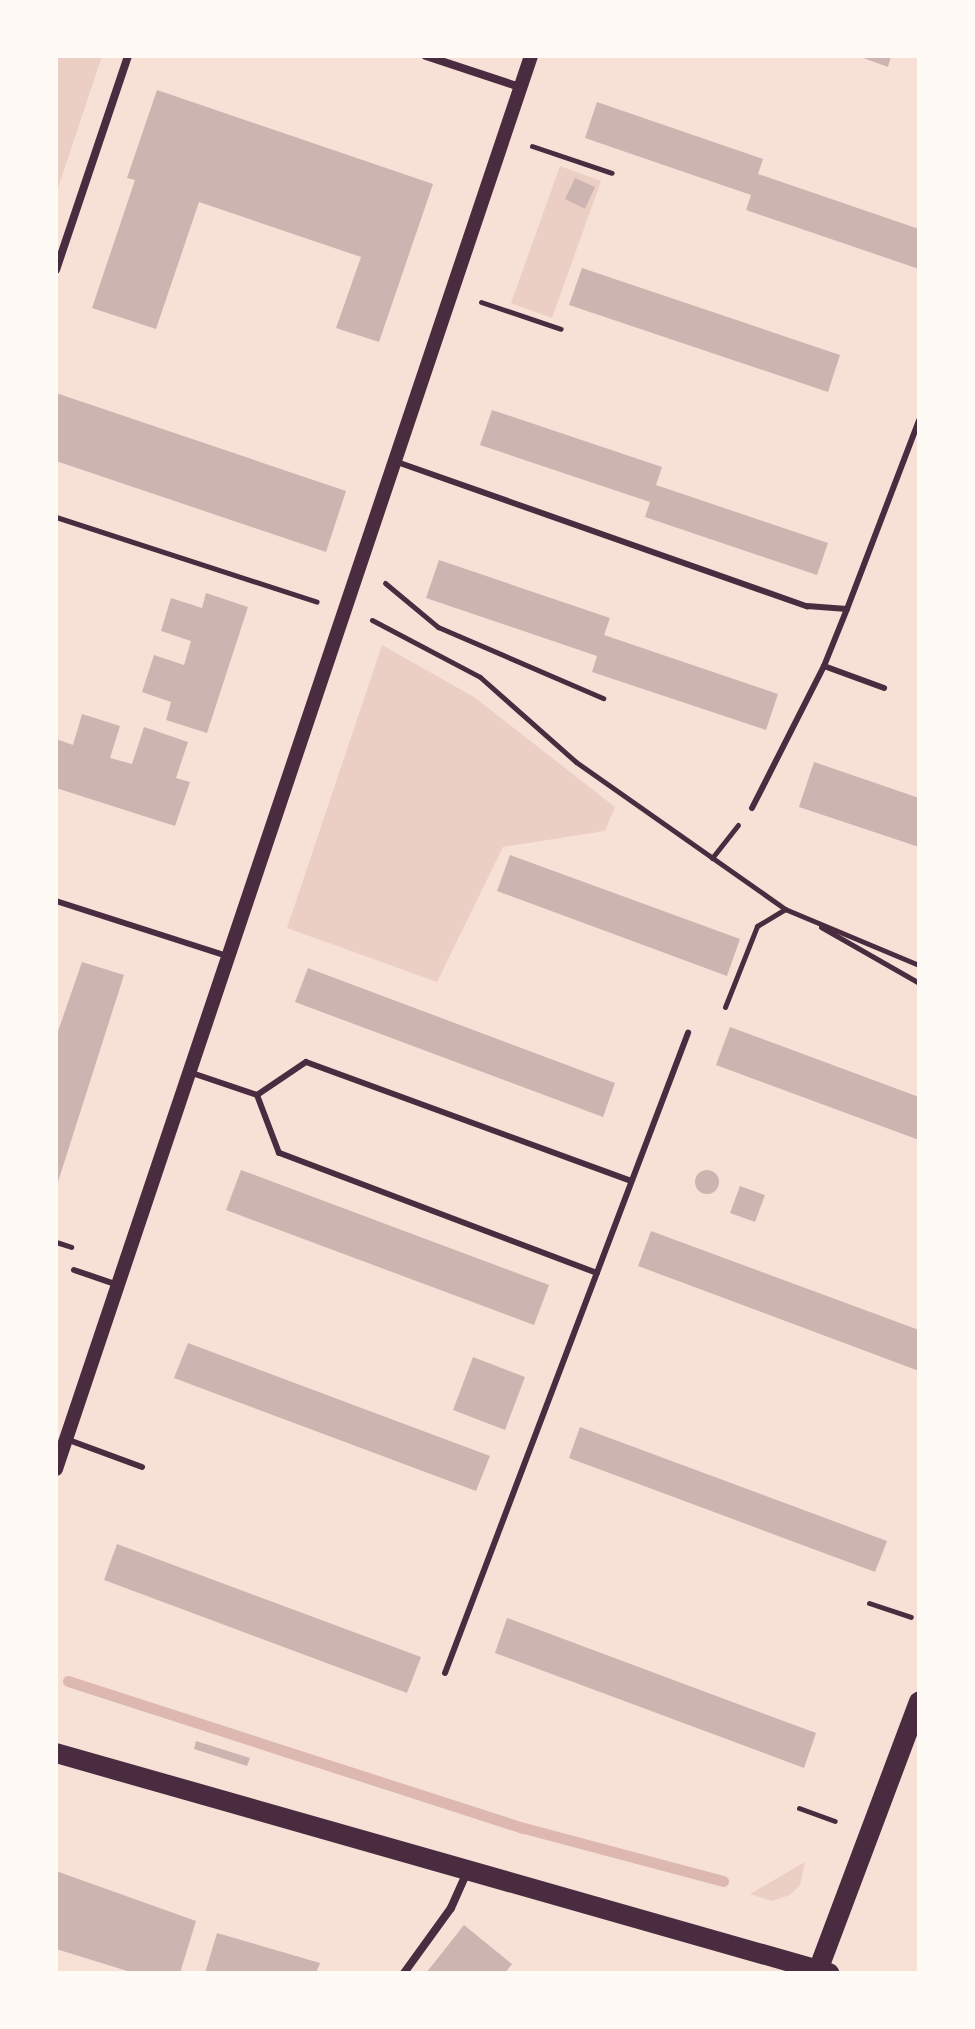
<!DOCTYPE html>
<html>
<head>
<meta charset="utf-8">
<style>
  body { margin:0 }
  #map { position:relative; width:975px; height:2029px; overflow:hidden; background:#f7e1d7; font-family:"DM Sans",sans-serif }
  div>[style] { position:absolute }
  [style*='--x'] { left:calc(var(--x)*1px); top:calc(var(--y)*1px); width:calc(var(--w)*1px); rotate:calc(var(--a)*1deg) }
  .green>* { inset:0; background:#ebcfc5 }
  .stream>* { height:11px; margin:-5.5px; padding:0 5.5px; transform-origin:5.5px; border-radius:5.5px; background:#dcb8b0 }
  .building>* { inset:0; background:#ccb4b1 }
  .round { border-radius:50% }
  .path>* { height:5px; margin:-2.5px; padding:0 2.5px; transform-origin:2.5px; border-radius:2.5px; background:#4a2c40 }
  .service>* { height:6px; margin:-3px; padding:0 3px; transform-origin:3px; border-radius:3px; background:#4a2c40 }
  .minor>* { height:8px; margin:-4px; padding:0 4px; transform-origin:4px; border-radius:4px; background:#4a2c40 }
  .tertiary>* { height:14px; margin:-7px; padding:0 7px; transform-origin:7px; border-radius:7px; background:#4a2c40 }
  .primary>* { height:20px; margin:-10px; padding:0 10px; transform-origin:10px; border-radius:10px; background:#4a2c40 }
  span { translate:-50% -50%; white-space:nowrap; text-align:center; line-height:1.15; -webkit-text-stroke:8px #fffaf5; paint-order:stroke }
  .frame { position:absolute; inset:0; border:58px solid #fffaf5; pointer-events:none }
</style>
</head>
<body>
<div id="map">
  <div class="green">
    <i style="clip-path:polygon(56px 56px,102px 56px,56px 194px)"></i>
    <i style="clip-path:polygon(560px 166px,601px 181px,552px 318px,511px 303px)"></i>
    <i style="clip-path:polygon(382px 645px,474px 697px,615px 807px,605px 831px,503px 847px,437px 982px,287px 928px)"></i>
    <i style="clip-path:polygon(805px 1862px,800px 1885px,790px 1895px,772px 1901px,750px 1894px)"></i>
  </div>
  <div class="stream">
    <i style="--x:68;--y:1681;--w:479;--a:17.9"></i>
    <i style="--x:524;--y:1828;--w:206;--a:14.9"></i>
  </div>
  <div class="building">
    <i style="clip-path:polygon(858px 56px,891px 56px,888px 67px)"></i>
    <i style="clip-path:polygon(157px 90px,433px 184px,379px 342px,336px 328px,361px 257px,199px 202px,156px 329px,92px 308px,135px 180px,127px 178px)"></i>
    <i style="clip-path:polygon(597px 102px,763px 159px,758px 174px,919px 229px,919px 269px,746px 210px,751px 195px,585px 138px)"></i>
    <i style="clip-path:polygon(575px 178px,595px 187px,585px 209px,565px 199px)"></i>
    <i style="clip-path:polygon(582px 268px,840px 355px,828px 392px,569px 305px)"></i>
    <i style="clip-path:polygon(56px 393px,346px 491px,326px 552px,56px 461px)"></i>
    <i style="clip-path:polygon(492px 410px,662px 467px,656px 485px,828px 543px,817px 575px,645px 517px,650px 502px,480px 445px)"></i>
    <i style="clip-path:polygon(439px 560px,610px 618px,604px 635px,778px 694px,766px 730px,592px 672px,597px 656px,426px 598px)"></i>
    <i style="clip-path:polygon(206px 593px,248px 607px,207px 733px,166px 720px,171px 702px,142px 692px,154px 655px,184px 665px,191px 641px,161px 631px,171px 598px,202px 608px)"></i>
    <i style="clip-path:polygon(82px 714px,120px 726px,110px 758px,132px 764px,144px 727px,188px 742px,176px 778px,190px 782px,175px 826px,56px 788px,56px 739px,73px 745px)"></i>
    <i style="clip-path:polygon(814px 762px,919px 798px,919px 847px,799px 807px)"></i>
    <i style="clip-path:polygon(510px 855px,740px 939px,727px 976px,497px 891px)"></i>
    <i style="clip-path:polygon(82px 962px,124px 975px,57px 1185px,56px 1037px)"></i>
    <i style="clip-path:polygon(308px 968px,615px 1083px,603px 1117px,295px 1002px)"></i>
    <i style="clip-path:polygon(730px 1027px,919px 1097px,919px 1140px,716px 1065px)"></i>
    <i style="clip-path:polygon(241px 1170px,549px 1285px,534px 1325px,226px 1210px)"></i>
    <i class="round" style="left:695px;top:1170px;width:24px;height:24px"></i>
    <i style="clip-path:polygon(740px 1186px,765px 1195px,755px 1222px,730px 1213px)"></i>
    <i style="clip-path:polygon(651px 1231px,919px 1330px,919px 1371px,638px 1266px)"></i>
    <i style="clip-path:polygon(188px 1343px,490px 1456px,476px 1491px,174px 1378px)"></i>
    <i style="clip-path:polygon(473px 1357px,525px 1377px,505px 1430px,453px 1410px)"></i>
    <i style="clip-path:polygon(580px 1427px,887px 1541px,875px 1572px,569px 1458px)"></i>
    <i style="clip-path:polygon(117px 1544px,421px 1657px,407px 1693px,104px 1580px)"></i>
    <i style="clip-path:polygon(507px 1618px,816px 1733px,804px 1768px,495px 1653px)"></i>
    <i style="clip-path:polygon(196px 1741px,250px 1758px,247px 1766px,194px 1749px)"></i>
    <i style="clip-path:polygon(56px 1871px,196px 1921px,180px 1973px,134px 1973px,56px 1949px)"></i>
    <i style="clip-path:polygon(464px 1925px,512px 1964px,505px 1973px,426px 1973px)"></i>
    <i style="clip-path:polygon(217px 1933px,320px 1963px,316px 1973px,205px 1973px)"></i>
  </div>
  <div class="path">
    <i style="--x:532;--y:146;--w:84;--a:18.6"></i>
    <i style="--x:481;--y:302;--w:84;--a:18.6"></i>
    <i style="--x:56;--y:517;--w:274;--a:18"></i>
    <i style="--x:385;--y:583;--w:69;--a:39.7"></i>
    <i style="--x:438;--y:627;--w:180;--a:23.3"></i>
    <i style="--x:372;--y:620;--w:122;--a:27.8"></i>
    <i style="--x:480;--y:677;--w:128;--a:41.5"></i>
    <i style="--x:576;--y:762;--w:256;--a:35.1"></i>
    <i style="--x:785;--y:909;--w:145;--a:22.7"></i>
    <i style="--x:712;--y:858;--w:42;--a:-51.8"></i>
    <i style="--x:821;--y:927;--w:113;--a:29.7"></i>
    <i style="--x:725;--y:1007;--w:87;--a:-68.4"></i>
    <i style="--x:757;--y:926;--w:33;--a:-31"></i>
    <i style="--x:56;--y:1242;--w:16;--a:18"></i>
    <i style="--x:869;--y:1603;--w:44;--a:18.4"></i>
    <i style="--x:799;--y:1808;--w:38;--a:20"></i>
  </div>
  <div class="service">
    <i style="--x:397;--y:462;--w:435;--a:19.4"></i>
    <i style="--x:807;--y:606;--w:40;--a:4.3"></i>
    <i style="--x:847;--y:609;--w:202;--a:-69.1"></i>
    <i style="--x:824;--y:666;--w:64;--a:20.1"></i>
    <i style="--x:752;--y:808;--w:159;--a:-63.1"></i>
    <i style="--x:824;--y:666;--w:61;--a:-68"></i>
    <i style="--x:56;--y:901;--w:180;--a:17.8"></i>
    <i style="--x:192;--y:1073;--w:69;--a:18.7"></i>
    <i style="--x:74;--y:1270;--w:46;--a:18.8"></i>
    <i style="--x:597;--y:1273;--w:340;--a:-159.3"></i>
    <i style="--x:279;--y:1153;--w:62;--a:-110.8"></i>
    <i style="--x:257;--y:1095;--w:59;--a:-34"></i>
    <i style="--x:306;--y:1062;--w:346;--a:20.1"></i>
    <i style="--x:66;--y:1439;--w:81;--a:20.2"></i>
    <i style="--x:445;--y:1673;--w:685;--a:-69.21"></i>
  </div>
  <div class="minor">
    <i style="--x:426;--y:56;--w:99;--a:18.3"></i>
    <i style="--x:56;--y:270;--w:226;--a:-71.4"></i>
    <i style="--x:404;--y:1973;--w:80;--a:-54.1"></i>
    <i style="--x:451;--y:1908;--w:39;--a:-66"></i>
  </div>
  <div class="tertiary">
    <i style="--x:56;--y:1469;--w:1491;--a:-71.42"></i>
  </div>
  <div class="primary">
    <i style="--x:56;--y:1753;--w:804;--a:15.89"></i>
    <i style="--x:817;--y:1973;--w:290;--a:-69.4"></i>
  </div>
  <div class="frame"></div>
</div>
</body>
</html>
